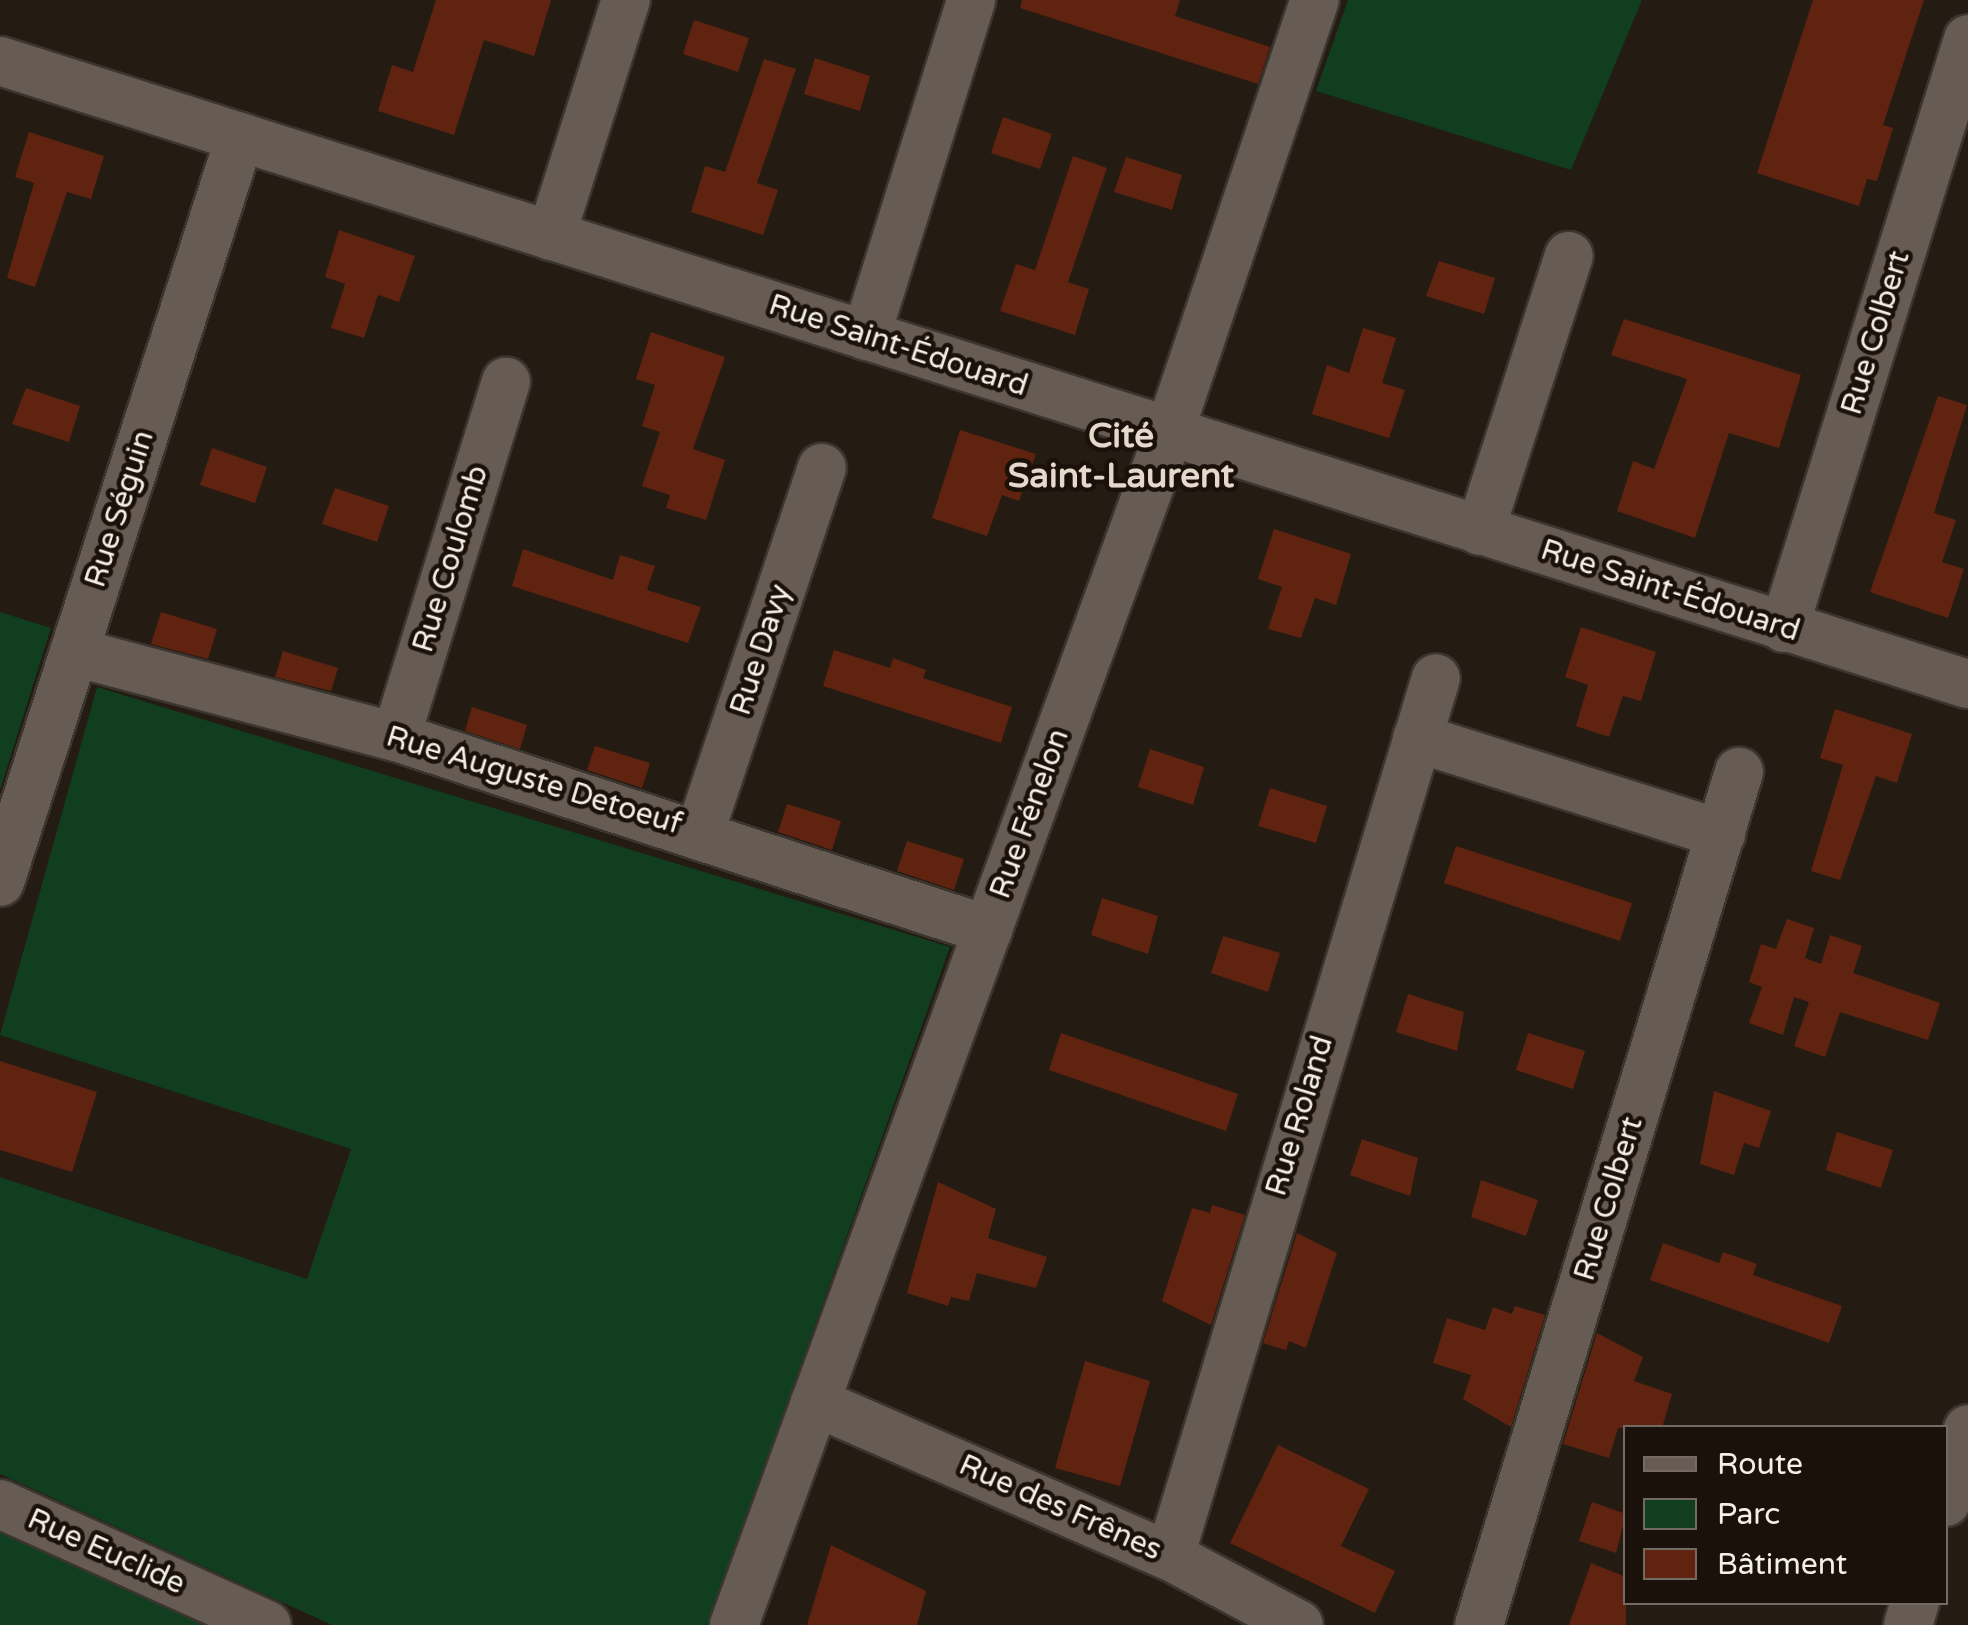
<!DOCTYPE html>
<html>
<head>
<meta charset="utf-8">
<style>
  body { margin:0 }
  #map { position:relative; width:1968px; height:1625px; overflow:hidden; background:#241b13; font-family:"Varela Round",sans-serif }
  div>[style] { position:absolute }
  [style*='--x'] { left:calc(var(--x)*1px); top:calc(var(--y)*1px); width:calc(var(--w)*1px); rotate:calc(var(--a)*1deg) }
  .green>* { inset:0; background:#103e1e }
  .building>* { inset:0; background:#602310 }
  .roads { filter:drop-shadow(2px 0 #3b3530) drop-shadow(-2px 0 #3b3530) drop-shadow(0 2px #3b3530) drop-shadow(0 -2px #3b3530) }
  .minor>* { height:48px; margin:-24px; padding:0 24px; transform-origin:24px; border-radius:24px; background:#675c53 }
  span { translate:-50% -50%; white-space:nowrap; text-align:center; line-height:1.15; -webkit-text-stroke:9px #1a120a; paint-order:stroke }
  .street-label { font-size:30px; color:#f5efe9 }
  .quarter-label { font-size:35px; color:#e5d8cd; font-weight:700 }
  .legend { position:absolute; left:1623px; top:1425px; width:325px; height:180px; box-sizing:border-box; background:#1a120a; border:2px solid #726a63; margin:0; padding:12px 18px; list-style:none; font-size:30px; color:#f5efe9 }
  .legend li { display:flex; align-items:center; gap:20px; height:50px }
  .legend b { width:50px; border:2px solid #726a63 }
</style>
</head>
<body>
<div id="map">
  <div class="green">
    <i style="clip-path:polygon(1348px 0,1642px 0,1571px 170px,1316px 91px)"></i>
    <i style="clip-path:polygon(0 612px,51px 628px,0 790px)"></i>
    <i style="clip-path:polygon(97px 687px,950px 947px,708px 1625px,332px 1625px,0 1474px,0 1177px,307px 1279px,351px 1149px,0 1035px)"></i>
    <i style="clip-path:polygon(0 1523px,221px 1625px,0 1625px)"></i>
  </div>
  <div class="building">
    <i style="clip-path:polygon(436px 0,551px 0,534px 56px,484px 40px,454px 135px,378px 111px,392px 65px,413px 72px)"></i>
    <i style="clip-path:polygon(1022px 0,1180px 0,1175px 16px,1270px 47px,1258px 84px,1020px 8px)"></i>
    <i style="clip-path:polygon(1813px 0,1924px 0,1883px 125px,1893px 128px,1877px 181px,1867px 179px,1859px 206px,1757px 173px)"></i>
    <i style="clip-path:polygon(694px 20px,749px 38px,738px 72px,683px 54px)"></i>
    <i style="clip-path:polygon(815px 58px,870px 76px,860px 111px,804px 94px)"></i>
    <i style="clip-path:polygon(764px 59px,796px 69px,757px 183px,778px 190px,763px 235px,691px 212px,705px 166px,725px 172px)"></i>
    <i style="clip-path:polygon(1003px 117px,1052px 134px,1040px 169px,991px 153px)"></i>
    <i style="clip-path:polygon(29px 132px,104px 156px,91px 199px,67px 192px,35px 287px,7px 278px,34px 183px,15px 177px)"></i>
    <i style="clip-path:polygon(1073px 156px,1107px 168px,1068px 282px,1089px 289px,1075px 335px,1000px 311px,1016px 264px,1035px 270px)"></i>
    <i style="clip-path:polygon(1126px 157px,1182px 175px,1172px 210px,1114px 192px)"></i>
    <i style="clip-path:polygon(339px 230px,415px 256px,399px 302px,378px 295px,364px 338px,331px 328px,345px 284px,325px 277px)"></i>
    <i style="clip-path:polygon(1439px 261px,1495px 278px,1484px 314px,1426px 296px)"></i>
    <i style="clip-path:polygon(1624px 319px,1801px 375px,1779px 448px,1729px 433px,1695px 538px,1617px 511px,1633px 461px,1654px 469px,1687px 379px,1611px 355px)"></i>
    <i style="clip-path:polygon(1363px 328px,1396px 338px,1382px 383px,1405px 390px,1389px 438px,1312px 414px,1327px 365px,1349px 373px)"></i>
    <i style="clip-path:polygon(651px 332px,725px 357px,693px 449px,725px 460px,706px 520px,666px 508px,670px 495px,642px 486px,660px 432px,642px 426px,655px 385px,636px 379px)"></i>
    <i style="clip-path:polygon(26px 388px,80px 406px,69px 442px,12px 424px)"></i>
    <i style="clip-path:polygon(1938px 396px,1967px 405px,1934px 513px,1956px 520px,1942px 562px,1964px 569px,1948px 618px,1870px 592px)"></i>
    <i style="clip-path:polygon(960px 430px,1036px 454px,1019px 501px,1002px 495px,987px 536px,932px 518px)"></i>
    <i style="clip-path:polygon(212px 448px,267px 467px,255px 503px,200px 485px)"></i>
    <i style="clip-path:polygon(335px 488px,389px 506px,377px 542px,322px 524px)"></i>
    <i style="clip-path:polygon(1274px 529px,1351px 554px,1336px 605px,1315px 598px,1301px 638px,1268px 629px,1282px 587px,1258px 579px)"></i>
    <i style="clip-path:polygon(523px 549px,613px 580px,620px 555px,655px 566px,647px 590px,701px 607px,688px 643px,512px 586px)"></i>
    <i style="clip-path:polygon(161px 612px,217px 629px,208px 659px,151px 644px)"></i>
    <i style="clip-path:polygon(1581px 627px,1656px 652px,1641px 701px,1623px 696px,1609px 737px,1576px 726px,1588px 685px,1565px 677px)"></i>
    <i style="clip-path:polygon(834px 650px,890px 668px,893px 658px,926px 670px,923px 678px,1012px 707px,1001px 743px,823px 686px)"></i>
    <i style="clip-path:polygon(283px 651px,338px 668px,331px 691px,275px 677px)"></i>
    <i style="clip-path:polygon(472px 707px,527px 725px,520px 749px,465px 731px)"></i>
    <i style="clip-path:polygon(1835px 709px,1912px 734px,1897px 783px,1876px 776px,1840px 880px,1811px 871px,1843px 765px,1820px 758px)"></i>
    <i style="clip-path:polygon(595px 746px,650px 763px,642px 788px,587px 770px)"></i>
    <i style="clip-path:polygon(1150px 749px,1204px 767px,1193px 805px,1138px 787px)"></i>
    <i style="clip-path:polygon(1270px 788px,1327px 806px,1316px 843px,1258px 826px)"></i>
    <i style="clip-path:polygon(787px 804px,841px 821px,832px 850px,778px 832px)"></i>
    <i style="clip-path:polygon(907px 841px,964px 859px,954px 890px,897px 871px)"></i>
    <i style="clip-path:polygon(1456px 846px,1632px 903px,1620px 941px,1444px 883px)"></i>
    <i style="clip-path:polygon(1102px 898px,1158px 916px,1148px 954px,1091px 935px)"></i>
    <i style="clip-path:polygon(1787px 919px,1814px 928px,1805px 958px,1821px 964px,1830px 935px,1862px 946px,1853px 973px,1940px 1003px,1928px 1040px,1840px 1012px,1825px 1057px,1794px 1046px,1809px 1002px,1794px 997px,1783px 1035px,1749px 1023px,1762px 987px,1749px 982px,1761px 944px,1776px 949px)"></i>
    <i style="clip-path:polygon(1223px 936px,1280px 953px,1268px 992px,1211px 973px)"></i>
    <i style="clip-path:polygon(1408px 994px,1464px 1012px,1457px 1051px,1396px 1032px)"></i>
    <i style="clip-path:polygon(1061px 1033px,1238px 1094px,1226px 1131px,1049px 1070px)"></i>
    <i style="clip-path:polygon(1528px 1033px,1585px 1051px,1573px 1089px,1516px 1070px)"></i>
    <i style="clip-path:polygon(0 1061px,97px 1092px,72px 1172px,0 1150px)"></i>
    <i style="clip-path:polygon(1714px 1091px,1771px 1111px,1759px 1148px,1744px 1143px,1734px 1175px,1700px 1164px)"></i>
    <i style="clip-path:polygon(1837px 1132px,1893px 1150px,1881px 1188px,1826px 1170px)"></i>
    <i style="clip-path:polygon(1362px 1139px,1418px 1158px,1410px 1196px,1350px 1175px)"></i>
    <i style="clip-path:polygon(1481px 1180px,1538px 1200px,1526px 1236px,1471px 1217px)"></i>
    <i style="clip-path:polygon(938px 1182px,996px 1209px,988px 1238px,1047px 1257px,1036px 1288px,977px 1273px,969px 1301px,951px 1297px,948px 1306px,907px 1293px)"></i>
    <i style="clip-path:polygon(1212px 1205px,1245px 1215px,1211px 1325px,1162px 1301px,1192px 1208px,1210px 1213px)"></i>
    <i style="clip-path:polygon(1297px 1233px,1337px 1253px,1306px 1348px,1289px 1341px,1286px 1350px,1263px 1343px)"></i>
    <i style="clip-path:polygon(1663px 1243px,1719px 1263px,1723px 1252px,1757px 1264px,1753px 1275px,1842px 1306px,1829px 1343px,1650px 1280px)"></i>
    <i style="clip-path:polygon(1515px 1306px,1545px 1315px,1511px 1427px,1463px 1399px,1471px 1375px,1433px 1363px,1447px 1318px,1485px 1330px,1493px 1307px,1512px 1314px)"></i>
    <i style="clip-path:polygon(1597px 1333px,1643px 1357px,1634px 1381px,1672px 1394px,1662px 1428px,1618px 1428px,1609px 1458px,1563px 1444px)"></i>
    <i style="clip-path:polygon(1085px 1361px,1150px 1381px,1120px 1486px,1055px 1468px)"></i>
    <i style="clip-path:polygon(1278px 1445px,1369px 1489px,1341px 1546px,1395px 1571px,1375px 1613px,1230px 1543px)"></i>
    <i style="clip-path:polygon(1592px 1502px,1626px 1514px,1616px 1553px,1579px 1541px)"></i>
    <i style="clip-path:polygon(831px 1545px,926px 1591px,917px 1625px,807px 1625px)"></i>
    <i style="clip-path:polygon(1591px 1563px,1626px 1577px,1626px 1625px,1569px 1625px)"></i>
  </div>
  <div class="roads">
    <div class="minor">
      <i style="--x:0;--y:61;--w:2064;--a:17.57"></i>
      <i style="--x:551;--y:236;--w:248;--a:-72.4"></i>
      <i style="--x:866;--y:336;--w:352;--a:-72.6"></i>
      <i style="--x:1480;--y:531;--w:289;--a:-72.1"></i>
      <i style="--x:1784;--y:628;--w:617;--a:-72.65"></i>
      <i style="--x:74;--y:652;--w:333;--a:14.8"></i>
      <i style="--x:396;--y:737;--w:623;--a:18.06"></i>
      <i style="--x:396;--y:737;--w:372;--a:-72.8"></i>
      <i style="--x:1417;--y:738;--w:319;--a:17.5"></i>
      <i style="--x:700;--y:832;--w:384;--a:-71.5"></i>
      <i style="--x:0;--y:882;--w:783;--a:-72.14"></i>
      <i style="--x:815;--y:1402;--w:387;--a:23.5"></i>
      <i style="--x:1170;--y:1556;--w:146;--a:28.1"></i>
      <i style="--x:1946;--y:1502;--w:76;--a:-73.2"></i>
      <i style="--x:0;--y:1504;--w:293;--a:24.4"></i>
      <i style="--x:1170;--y:1556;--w:917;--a:-73.15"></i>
      <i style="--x:734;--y:1625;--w:1269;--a:-69.95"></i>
      <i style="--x:1169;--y:433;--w:457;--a:-71.4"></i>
      <i style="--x:1479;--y:1625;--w:892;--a:-73.05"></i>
      <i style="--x:1908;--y:1625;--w:24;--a:-73"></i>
    </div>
  </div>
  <div class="street-label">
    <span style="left:1876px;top:333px;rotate:-73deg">Rue Colbert</span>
    <span style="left:898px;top:346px;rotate:18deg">Rue Saint-Édouard</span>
    <span style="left:120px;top:509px;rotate:-72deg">Rue Séguin</span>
    <span style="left:451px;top:559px;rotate:-73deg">Rue Coulomb</span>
    <span style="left:1670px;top:591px;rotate:18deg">Rue Saint-Édouard</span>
    <span style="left:761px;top:650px;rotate:-72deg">Rue Davy</span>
    <span style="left:534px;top:781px;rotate:17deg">Rue Auguste Detoeuf</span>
    <span style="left:1030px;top:814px;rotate:-70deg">Rue Fénelon</span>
    <span style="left:1300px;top:1116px;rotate:-73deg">Rue Roland</span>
    <span style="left:1609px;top:1199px;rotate:-73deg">Rue Colbert</span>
    <span style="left:1060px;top:1508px;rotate:24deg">Rue des Frênes</span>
    <span style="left:106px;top:1552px;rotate:24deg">Rue Euclide</span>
  </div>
  <div class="quarter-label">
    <span style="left:1121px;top:456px">Cité<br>Saint-Laurent</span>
  </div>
  <ul class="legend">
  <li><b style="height:12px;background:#675c53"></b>Route</li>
  <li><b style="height:28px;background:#103e1e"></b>Parc</li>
  <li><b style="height:28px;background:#602310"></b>Bâtiment</li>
  </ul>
</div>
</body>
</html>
